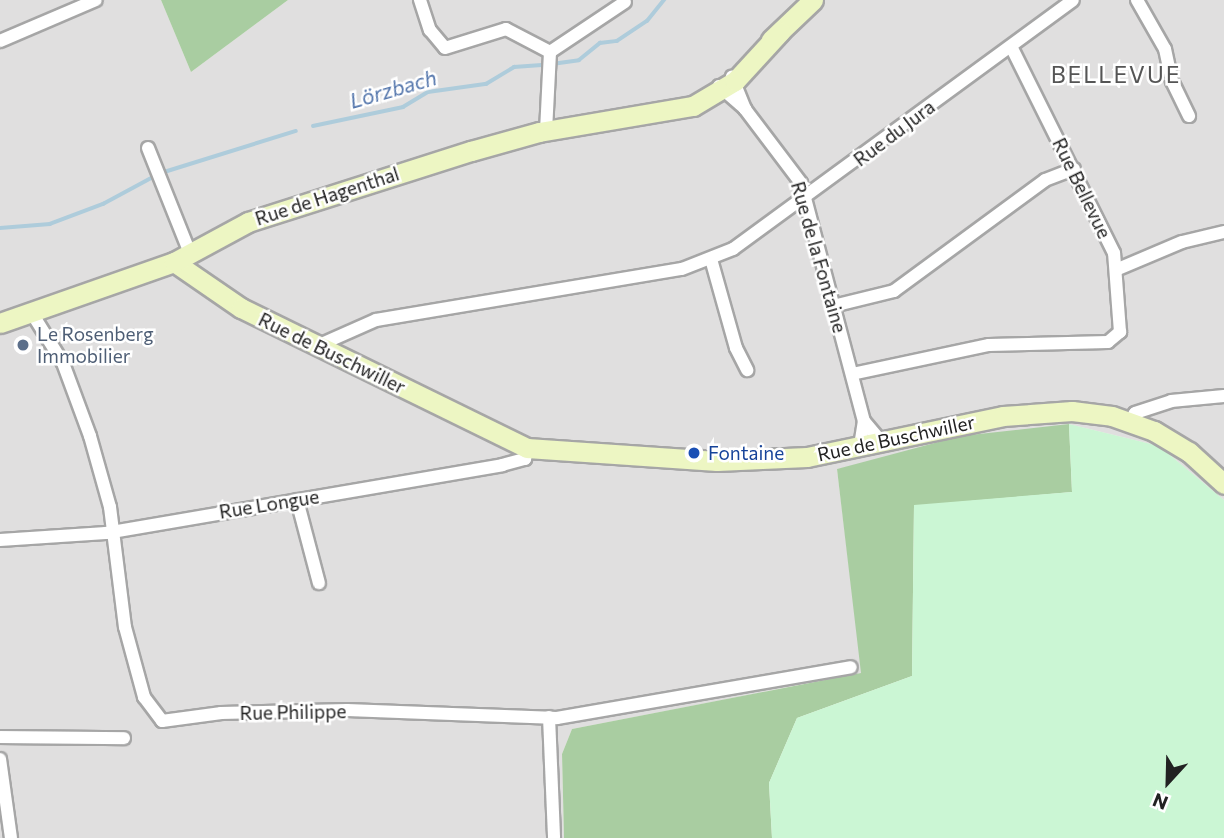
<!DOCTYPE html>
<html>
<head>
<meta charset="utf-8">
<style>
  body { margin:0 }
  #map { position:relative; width:1224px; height:838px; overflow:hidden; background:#f1f0e9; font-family:Commissioner,sans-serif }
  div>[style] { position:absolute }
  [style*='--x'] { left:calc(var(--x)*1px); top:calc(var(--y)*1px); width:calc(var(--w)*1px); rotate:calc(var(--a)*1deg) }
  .residential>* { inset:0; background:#e0dfdf }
  .forest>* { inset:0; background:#a9cda1 }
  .park>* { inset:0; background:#cbf6d4 }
  .stream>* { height:3.5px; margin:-1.75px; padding:0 1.75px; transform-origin:1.75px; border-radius:1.75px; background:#aeccdb }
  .roads { filter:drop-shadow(2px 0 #a6a6a6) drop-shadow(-2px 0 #a6a6a6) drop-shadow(0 2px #a6a6a6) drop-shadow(0 -2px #a6a6a6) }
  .street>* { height:12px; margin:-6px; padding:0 6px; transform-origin:6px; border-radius:6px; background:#fff }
  .secondary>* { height:19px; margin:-9.5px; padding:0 9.5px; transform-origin:9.5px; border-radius:9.5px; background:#edf6c3 }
  .dots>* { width:19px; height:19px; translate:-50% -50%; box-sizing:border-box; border:4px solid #fff; border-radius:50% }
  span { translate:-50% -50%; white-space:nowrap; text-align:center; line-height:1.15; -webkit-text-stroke:5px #fff; paint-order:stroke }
  .street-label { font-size:19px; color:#222 }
  .service-label { font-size:19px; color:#4e5e75 }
  .left { translate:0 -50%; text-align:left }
  .transit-label { font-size:19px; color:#164399 }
  .water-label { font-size:21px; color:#5476ac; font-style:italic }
  .quarter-label { font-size:23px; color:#555; letter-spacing:2px }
  .north { position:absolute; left:1133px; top:747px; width:70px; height:70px; -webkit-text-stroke:5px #fff; paint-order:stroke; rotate:202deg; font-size:19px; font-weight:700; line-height:28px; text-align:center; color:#222 }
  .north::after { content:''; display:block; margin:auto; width:24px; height:32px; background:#222; clip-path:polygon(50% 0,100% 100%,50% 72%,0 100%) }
</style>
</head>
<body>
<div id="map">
  <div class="residential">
    <i style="clip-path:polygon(0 0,161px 0,191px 72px,288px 0,1224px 0,1224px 500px,1159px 446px,1069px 424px,837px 469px,862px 673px,572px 729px,562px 754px,564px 838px,0 838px)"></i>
  </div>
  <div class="forest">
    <i style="clip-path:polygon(161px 0,288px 0,191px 72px)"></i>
    <i style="clip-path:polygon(1069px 424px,1072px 492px,914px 506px,912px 676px,797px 718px,769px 783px,772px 838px,564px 838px,562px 754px,572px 729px,861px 673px,837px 469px,961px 436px)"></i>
  </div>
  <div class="park">
    <i style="clip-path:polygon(1069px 424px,1159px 446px,1224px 500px,1224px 838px,772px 838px,769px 783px,797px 718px,912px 676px,914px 505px,1072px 492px)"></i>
  </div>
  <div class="stream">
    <i style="--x:552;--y:64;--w:27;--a:-8"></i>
    <i style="--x:579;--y:60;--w:27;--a:-39"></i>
    <i style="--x:600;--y:43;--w:17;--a:-7"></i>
    <i style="--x:617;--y:41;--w:36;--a:-34"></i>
    <i style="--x:647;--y:21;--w:27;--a:-51"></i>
    <i style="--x:313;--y:126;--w:92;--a:-11.9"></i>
    <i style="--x:403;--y:107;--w:29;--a:-31"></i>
    <i style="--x:428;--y:92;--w:59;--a:-7.9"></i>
    <i style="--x:486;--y:84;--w:33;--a:-31"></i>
    <i style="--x:514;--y:67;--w:31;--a:-4"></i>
    <i style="--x:161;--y:173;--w:141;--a:-17.3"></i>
    <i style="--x:0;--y:228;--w:50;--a:-4.6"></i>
    <i style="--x:50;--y:224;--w:57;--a:-20.7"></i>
    <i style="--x:103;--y:204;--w:59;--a:-28.3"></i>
  </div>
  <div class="roads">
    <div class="street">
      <i style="--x:420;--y:0;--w:32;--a:72"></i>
      <i style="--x:430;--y:30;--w:23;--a:50"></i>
      <i style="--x:445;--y:48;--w:64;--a:-17.3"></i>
      <i style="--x:506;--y:29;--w:50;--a:27.6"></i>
      <i style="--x:1137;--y:0;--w:56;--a:60.3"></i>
      <i style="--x:1165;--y:49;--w:33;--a:78"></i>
      <i style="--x:1172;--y:81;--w:39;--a:64"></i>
      <i style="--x:0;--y:41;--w:104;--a:-23.1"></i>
      <i style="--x:719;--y:86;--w:35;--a:41"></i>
      <i style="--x:745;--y:109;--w:35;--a:-112"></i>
      <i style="--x:745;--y:109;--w:93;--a:52.9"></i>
      <i style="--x:801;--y:183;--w:246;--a:75.2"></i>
      <i style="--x:546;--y:131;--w:79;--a:-87.1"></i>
      <i style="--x:550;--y:52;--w:90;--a:-33.7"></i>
      <i style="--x:148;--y:148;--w:113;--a:68.2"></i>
      <i style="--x:711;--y:259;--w:92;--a:74.3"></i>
      <i style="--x:736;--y:348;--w:25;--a:63"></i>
      <i style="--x:1118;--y:269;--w:69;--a:-22.9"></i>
      <i style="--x:1182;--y:242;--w:43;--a:-13.4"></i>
      <i style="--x:833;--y:306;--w:63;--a:-13.8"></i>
      <i style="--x:894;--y:291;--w:187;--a:-36.3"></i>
      <i style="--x:1045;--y:180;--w:31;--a:-21"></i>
      <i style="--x:33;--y:315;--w:57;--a:58"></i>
      <i style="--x:63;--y:363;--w:78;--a:69.7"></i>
      <i style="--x:90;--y:436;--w:74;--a:74.3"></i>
      <i style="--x:110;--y:507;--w:121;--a:82.9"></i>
      <i style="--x:125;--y:627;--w:73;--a:74.8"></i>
      <i style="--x:144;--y:697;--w:30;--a:53"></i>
      <i style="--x:162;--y:721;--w:60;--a:-7.7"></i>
      <i style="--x:221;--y:713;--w:126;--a:-1.4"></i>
      <i style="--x:347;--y:710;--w:210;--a:2.2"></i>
      <i style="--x:557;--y:718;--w:298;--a:-9.8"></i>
      <i style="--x:317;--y:346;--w:64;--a:-23.8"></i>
      <i style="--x:376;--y:320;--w:310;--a:-9.5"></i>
      <i style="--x:682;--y:269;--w:55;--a:-21.4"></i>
      <i style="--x:733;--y:249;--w:421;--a:-36.2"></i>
      <i style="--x:852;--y:374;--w:140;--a:-12"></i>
      <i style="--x:989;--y:345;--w:119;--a:-1.4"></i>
      <i style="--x:1108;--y:342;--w:16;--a:-40"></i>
      <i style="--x:1120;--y:332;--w:79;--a:-94.3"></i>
      <i style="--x:1114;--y:253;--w:231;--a:-116.5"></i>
      <i style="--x:1130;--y:421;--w:9;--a:-58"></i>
      <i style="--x:1135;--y:413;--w:38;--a:-18"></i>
      <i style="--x:1171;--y:401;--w:53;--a:-5.4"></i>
      <i style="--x:860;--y:446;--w:25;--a:-81"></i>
      <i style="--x:864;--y:421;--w:26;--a:50"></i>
      <i style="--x:297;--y:500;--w:86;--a:75.2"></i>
      <i style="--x:0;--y:540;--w:106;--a:-3.8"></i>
      <i style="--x:106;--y:533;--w:402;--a:-9.7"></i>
      <i style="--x:502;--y:465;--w:24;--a:-15"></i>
      <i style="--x:525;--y:459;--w:11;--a:-80"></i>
      <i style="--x:549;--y:717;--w:121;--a:87.6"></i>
      <i style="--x:0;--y:737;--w:124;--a:0.5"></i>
      <i style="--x:0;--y:759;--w:80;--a:82.1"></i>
    </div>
    <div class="secondary">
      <i style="--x:771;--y:40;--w:58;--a:-43.6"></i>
      <i style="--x:174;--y:262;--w:81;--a:34.5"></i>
      <i style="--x:241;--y:308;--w:318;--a:26.1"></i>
      <i style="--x:527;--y:448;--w:190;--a:3.9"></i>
      <i style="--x:717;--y:461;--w:90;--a:-2.5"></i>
      <i style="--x:807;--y:457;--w:200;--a:-11.8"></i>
      <i style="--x:1003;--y:416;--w:69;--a:-4.1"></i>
      <i style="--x:1072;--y:411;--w:40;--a:7.1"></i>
      <i style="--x:1112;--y:416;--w:45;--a:19.7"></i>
      <i style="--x:1154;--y:431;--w:41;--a:31"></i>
      <i style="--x:1189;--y:452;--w:47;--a:42.4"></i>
      <i style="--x:0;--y:323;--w:184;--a:-19.3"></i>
      <i style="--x:174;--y:262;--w:84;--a:-28.4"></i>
      <i style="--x:248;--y:222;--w:234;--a:-17.7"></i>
      <i style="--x:471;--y:151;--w:71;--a:-15.6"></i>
      <i style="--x:539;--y:132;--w:156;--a:-9.6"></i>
      <i style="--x:693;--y:106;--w:49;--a:-30.8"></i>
      <i style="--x:735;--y:81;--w:67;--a:-47.4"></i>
    </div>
  </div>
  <div class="dots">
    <i style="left:23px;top:345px;background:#5c6f8a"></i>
    <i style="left:694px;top:453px;background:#1a4fb4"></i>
  </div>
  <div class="street-label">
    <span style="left:894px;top:133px;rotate:-37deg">Rue du Jura</span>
    <span style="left:1082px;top:188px;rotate:64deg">Rue Bellevue</span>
    <span style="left:327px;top:196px;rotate:-18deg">Rue de Hagenthal</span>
    <span style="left:819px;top:257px;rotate:74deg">Rue de la Fontaine</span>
    <span style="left:332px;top:353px;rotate:26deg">Rue de Buschwiller</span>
    <span style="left:896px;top:438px;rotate:-12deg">Rue de Buschwiller</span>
    <span style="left:269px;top:504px;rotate:-9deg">Rue Longue</span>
    <span style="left:293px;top:712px;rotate:-1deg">Rue Philippe</span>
  </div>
  <div class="service-label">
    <span class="left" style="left:37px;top:345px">Le Rosenberg<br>Immobilier</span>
  </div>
  <div class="transit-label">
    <span class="left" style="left:708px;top:453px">Fontaine</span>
  </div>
  <div class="water-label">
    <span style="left:393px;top:89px;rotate:-16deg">Lörzbach</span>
  </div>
  <div class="quarter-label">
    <span style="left:1116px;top:74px">BELLEVUE</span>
  </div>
  <div class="north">N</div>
</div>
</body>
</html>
